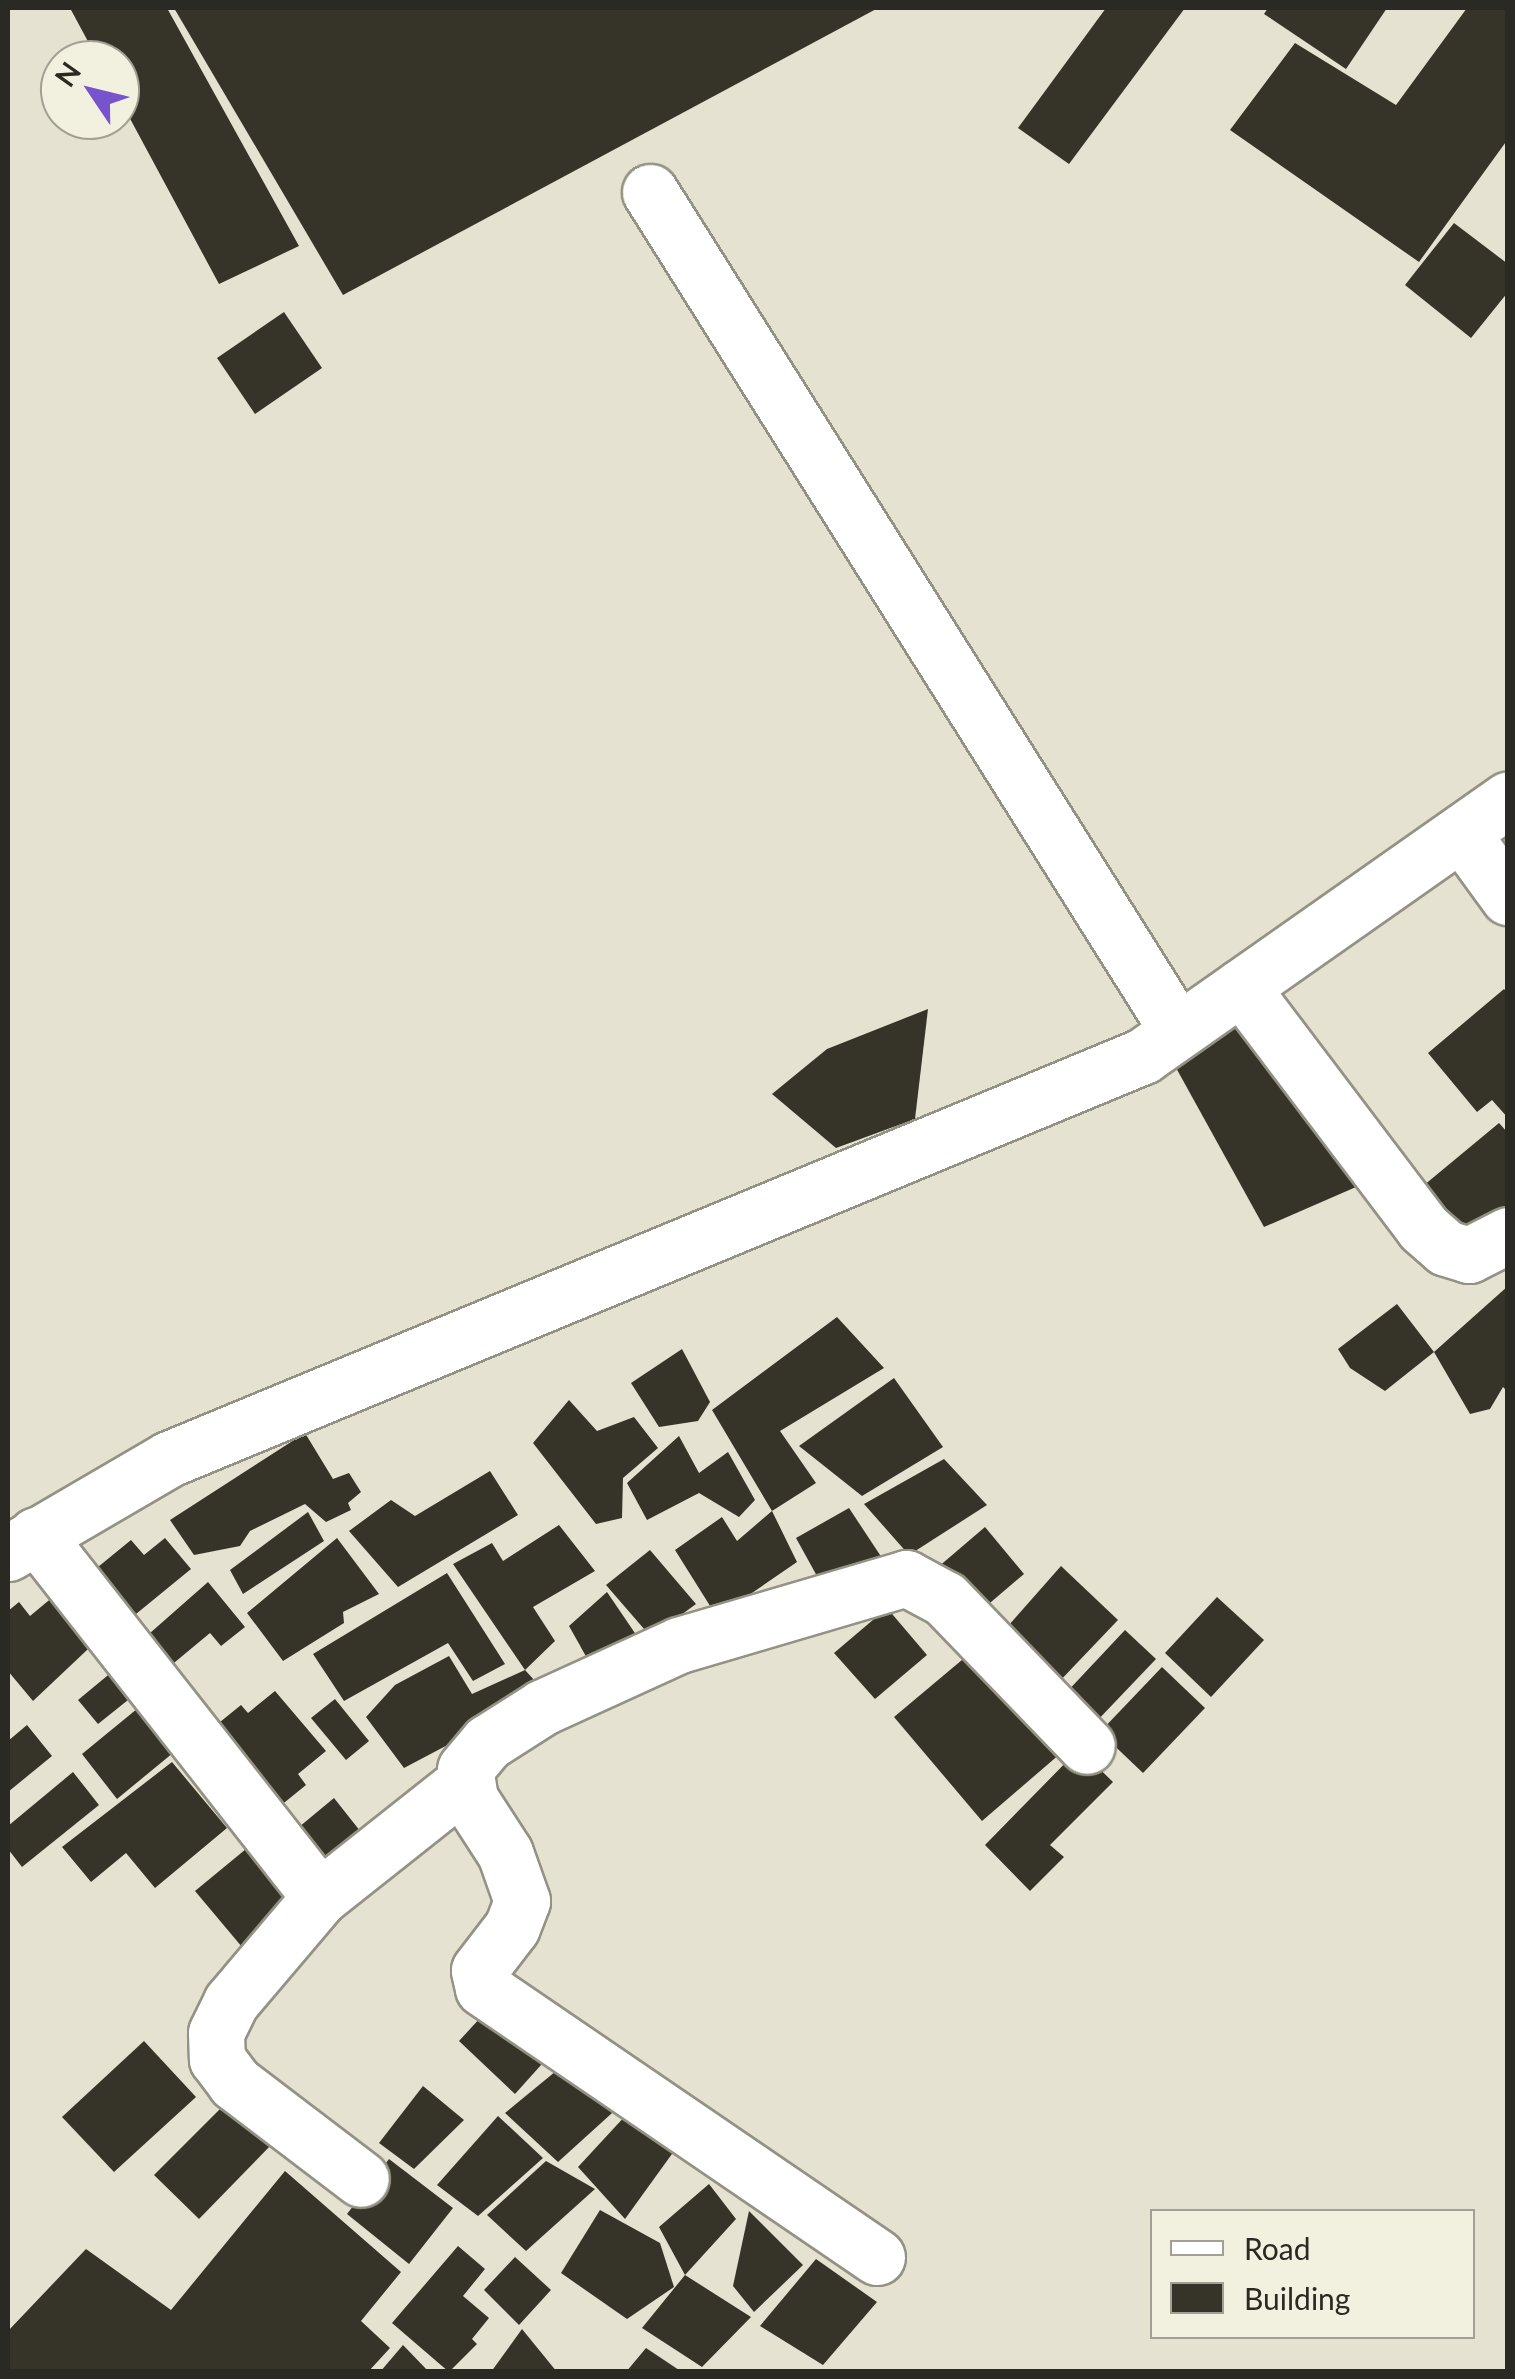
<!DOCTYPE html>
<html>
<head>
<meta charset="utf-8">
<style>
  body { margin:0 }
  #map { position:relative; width:1515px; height:2379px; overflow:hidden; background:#e5e2d2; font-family:Lato,sans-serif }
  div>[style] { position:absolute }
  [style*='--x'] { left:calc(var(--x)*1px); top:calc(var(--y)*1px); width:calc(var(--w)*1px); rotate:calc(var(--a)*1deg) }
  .building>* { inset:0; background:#363428 }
  .roads { filter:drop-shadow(2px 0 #949283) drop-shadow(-2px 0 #949283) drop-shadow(0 2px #949283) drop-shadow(0 -2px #949283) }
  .minor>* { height:55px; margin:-27.5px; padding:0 27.5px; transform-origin:27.5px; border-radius:27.5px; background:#fff }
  span { translate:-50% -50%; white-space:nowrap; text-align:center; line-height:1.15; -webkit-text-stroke:10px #f2f0df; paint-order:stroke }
  .frame { position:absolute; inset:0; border:10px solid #2a2923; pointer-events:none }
  .legend { position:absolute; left:1150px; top:2209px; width:325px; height:130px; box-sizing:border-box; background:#f2f0df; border:2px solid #a2a094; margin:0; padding:12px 18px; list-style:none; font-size:30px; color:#2a2923 }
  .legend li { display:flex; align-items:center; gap:20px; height:50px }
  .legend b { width:50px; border:2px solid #a2a094 }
  .north { position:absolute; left:40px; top:40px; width:100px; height:100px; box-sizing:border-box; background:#f2f0df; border:2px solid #a2a094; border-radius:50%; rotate:305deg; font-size:28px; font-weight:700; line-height:40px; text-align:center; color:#2a2923 }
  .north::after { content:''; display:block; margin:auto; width:35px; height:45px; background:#7754ce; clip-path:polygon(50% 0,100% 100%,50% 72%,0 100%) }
</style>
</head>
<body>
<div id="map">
  <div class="building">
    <i style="clip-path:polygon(70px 8px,167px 8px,299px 246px,219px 284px,120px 100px,120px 60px,98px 60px)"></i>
    <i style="clip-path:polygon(174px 8px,878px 8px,343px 295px)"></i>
    <i style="clip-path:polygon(1106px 8px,1185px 8px,1069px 164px,1018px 128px)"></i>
    <i style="clip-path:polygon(1268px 8px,1387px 8px,1346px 69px,1264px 14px)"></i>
    <i style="clip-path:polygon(1467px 8px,1508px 8px,1508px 139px,1419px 262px,1230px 130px,1295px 43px,1396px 105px)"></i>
    <i style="clip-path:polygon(1454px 223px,1508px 264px,1508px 292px,1471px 338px,1405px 285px)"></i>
    <i style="clip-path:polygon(284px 312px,322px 368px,255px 414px,217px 358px)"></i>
    <i style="clip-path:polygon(1504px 989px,1508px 993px,1508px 1118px,1492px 1100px,1477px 1112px,1428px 1053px)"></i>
    <i style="clip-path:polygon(1241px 1005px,1372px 1180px,1264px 1227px,1175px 1066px)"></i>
    <i style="clip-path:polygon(928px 1009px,915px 1119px,836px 1148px,772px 1094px,827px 1049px)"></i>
    <i style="clip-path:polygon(1499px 1123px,1508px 1133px,1508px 1205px,1466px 1239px,1423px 1186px)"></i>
    <i style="clip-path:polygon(1508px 1286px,1508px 1392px,1503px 1387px,1490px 1409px,1470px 1414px,1434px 1352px)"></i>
    <i style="clip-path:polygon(1397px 1304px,1434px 1352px,1385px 1391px,1350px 1368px,1338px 1349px)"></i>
    <i style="clip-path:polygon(837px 1317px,884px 1368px,780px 1431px,816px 1483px,772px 1511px,712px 1410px)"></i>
    <i style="clip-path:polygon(682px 1349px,710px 1402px,698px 1421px,659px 1427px,631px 1383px)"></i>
    <i style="clip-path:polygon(894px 1378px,943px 1447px,862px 1496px,799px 1446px)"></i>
    <i style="clip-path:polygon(569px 1400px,597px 1431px,634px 1417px,658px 1448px,623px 1478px,622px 1518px,596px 1524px,533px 1443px)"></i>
    <i style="clip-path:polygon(305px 1433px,333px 1479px,349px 1473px,361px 1492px,348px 1503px,351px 1510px,326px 1522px,305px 1504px,250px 1531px,240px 1546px,194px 1555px,170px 1520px)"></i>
    <i style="clip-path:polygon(679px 1436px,699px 1473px,728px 1452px,755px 1500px,739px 1517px,699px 1493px,647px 1520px,627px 1483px)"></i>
    <i style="clip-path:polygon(944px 1459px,987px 1505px,909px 1555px,864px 1504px)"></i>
    <i style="clip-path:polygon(490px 1471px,518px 1515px,398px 1587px,349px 1531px,391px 1500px,415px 1516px)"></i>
    <i style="clip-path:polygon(849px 1508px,884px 1561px,828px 1596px,796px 1538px)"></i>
    <i style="clip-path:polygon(772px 1511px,797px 1562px,717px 1617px,675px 1550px,722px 1517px,737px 1541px)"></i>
    <i style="clip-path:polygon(308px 1512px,324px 1541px,243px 1594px,230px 1570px)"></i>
    <i style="clip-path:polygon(559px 1525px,595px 1571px,533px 1607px,555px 1641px,525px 1670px,453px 1564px,492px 1543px,503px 1561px)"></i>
    <i style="clip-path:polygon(985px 1527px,1024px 1574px,977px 1614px,937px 1568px)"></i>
    <i style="clip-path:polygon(165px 1538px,191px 1569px,125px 1623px,87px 1576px,131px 1540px,144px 1555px)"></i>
    <i style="clip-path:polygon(337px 1538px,379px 1594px,343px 1612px,344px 1623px,283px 1661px,247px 1613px)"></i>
    <i style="clip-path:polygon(650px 1550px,696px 1604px,651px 1637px,606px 1585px)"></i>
    <i style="clip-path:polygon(1061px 1566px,1118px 1620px,1056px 1685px,1002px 1633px)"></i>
    <i style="clip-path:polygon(447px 1573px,505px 1664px,473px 1681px,448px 1643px,344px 1701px,313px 1654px)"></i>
    <i style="clip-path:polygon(208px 1582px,245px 1627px,221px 1646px,210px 1633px,157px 1677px,133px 1648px)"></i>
    <i style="clip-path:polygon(66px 1586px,105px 1633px,33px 1701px,8px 1671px,8px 1611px,19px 1602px,30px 1616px)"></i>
    <i style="clip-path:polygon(607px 1592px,641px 1642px,592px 1667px,569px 1626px)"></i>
    <i style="clip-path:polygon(1217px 1597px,1264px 1640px,1211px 1697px,1165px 1653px)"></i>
    <i style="clip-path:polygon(887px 1608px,927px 1655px,875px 1699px,834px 1653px)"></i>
    <i style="clip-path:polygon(1125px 1630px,1156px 1659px,1094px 1724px,1064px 1695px)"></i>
    <i style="clip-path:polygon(981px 1644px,1068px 1747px,982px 1821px,894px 1717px)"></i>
    <i style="clip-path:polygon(449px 1656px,472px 1694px,525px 1670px,546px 1693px,404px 1768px,366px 1717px,395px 1685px)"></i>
    <i style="clip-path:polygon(1162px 1667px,1205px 1708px,1143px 1773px,1100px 1732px)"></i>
    <i style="clip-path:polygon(113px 1671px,133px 1696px,98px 1724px,78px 1700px)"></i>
    <i style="clip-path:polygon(275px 1691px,326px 1751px,298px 1774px,306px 1785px,269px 1815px,204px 1735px,241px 1705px,248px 1713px)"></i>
    <i style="clip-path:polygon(335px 1699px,369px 1741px,346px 1760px,311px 1718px)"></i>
    <i style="clip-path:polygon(143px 1704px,179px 1748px,117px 1799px,82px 1754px)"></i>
    <i style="clip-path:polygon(27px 1725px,52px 1756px,8px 1792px,8px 1741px)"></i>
    <i style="clip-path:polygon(1079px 1749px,1113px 1782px,1050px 1845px,1064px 1857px,1030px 1891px,985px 1845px)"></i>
    <i style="clip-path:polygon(172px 1762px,227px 1828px,155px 1888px,126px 1853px,91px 1882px,62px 1847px)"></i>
    <i style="clip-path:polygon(73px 1772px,99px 1805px,22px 1867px,8px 1849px,8px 1826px)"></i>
    <i style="clip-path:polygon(334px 1798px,368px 1841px,327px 1874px,293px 1832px)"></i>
    <i style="clip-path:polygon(263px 1835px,308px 1892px,242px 1947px,195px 1891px)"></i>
    <i style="clip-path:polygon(493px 2004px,550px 2055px,515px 2094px,459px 2041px)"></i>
    <i style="clip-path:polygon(144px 2041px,196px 2097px,114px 2172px,62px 2117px)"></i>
    <i style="clip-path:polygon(567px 2062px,622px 2104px,558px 2162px,505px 2113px)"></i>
    <i style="clip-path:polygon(423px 2086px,464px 2120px,414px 2169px,379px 2143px)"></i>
    <i style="clip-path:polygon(230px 2099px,273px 2143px,199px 2219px,154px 2175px)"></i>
    <i style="clip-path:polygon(627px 2114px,677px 2147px,625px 2219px,578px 2167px)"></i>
    <i style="clip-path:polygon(498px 2116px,543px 2158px,478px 2216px,437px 2185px)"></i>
    <i style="clip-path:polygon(389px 2159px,453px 2208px,409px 2264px,347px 2214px)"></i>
    <i style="clip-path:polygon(546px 2161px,595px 2189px,526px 2251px,487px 2215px)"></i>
    <i style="clip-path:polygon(285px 2171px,401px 2272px,361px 2321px,390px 2348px,368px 2372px,8px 2372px,8px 2331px,86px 2249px,171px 2310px)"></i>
    <i style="clip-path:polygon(709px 2184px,736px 2219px,685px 2275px,751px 2317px,702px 2367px,642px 2328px,685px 2275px,659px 2227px)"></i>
    <i style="clip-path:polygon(600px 2210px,660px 2243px,674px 2287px,627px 2319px,561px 2273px)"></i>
    <i style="clip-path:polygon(749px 2211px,803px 2265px,754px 2312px,733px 2286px)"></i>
    <i style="clip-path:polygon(458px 2246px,485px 2269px,463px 2296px,489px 2318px,472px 2339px,477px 2344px,449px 2372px,392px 2323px)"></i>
    <i style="clip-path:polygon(515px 2257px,551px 2290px,519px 2325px,484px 2290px)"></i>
    <i style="clip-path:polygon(816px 2259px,877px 2302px,823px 2365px,760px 2326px)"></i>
    <i style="clip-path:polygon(522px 2329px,557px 2372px,491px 2372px)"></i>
    <i style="clip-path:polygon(403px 2345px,429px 2372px,380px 2372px)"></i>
    <i style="clip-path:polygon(646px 2348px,682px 2372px,626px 2372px)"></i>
  </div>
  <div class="roads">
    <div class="minor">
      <i style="--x:650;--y:192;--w:991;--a:57.82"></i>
      <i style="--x:1463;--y:835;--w:77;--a:54"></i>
      <i style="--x:1241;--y:987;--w:302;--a:52.9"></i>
      <i style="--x:1423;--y:1228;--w:30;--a:41"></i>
      <i style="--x:1446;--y:1248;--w:24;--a:17"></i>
      <i style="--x:1469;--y:1255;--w:44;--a:-27.1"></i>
      <i style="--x:36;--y:1535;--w:460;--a:51.9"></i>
      <i style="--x:320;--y:1897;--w:138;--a:130.3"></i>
      <i style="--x:231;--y:2002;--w:34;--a:116"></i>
      <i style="--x:216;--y:2033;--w:26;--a:88"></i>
      <i style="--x:217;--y:2059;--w:30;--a:53"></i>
      <i style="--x:235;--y:2083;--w:158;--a:37.3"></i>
      <i style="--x:8;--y:1553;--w:186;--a:-30.3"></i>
      <i style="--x:169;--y:1459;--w:1054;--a:-22.48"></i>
      <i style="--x:1143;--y:1056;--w:446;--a:-35.1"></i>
      <i style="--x:320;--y:1897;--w:184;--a:-38.4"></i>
      <i style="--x:877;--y:2257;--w:477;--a:-145.7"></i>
      <i style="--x:483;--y:1988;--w:18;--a:-103"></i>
      <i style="--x:479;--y:1970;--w:54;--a:-52.5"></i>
      <i style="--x:512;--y:1927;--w:28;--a:-69"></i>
      <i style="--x:522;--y:1901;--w:51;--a:-109.5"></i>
      <i style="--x:505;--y:1853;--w:64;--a:-122.9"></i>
      <i style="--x:470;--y:1799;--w:30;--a:-99"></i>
      <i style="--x:465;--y:1769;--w:35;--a:-50"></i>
      <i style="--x:488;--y:1742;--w:65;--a:-32.5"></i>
      <i style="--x:543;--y:1707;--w:149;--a:-24.5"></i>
      <i style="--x:679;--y:1645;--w:237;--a:-16.4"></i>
      <i style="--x:906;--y:1578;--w:44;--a:28.3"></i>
      <i style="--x:945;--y:1599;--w:204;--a:46"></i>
    </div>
  </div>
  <div class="frame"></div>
  <ul class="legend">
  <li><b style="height:12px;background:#fff"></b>Road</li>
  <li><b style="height:28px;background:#363428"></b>Building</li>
  </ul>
  <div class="north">N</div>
</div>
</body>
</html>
